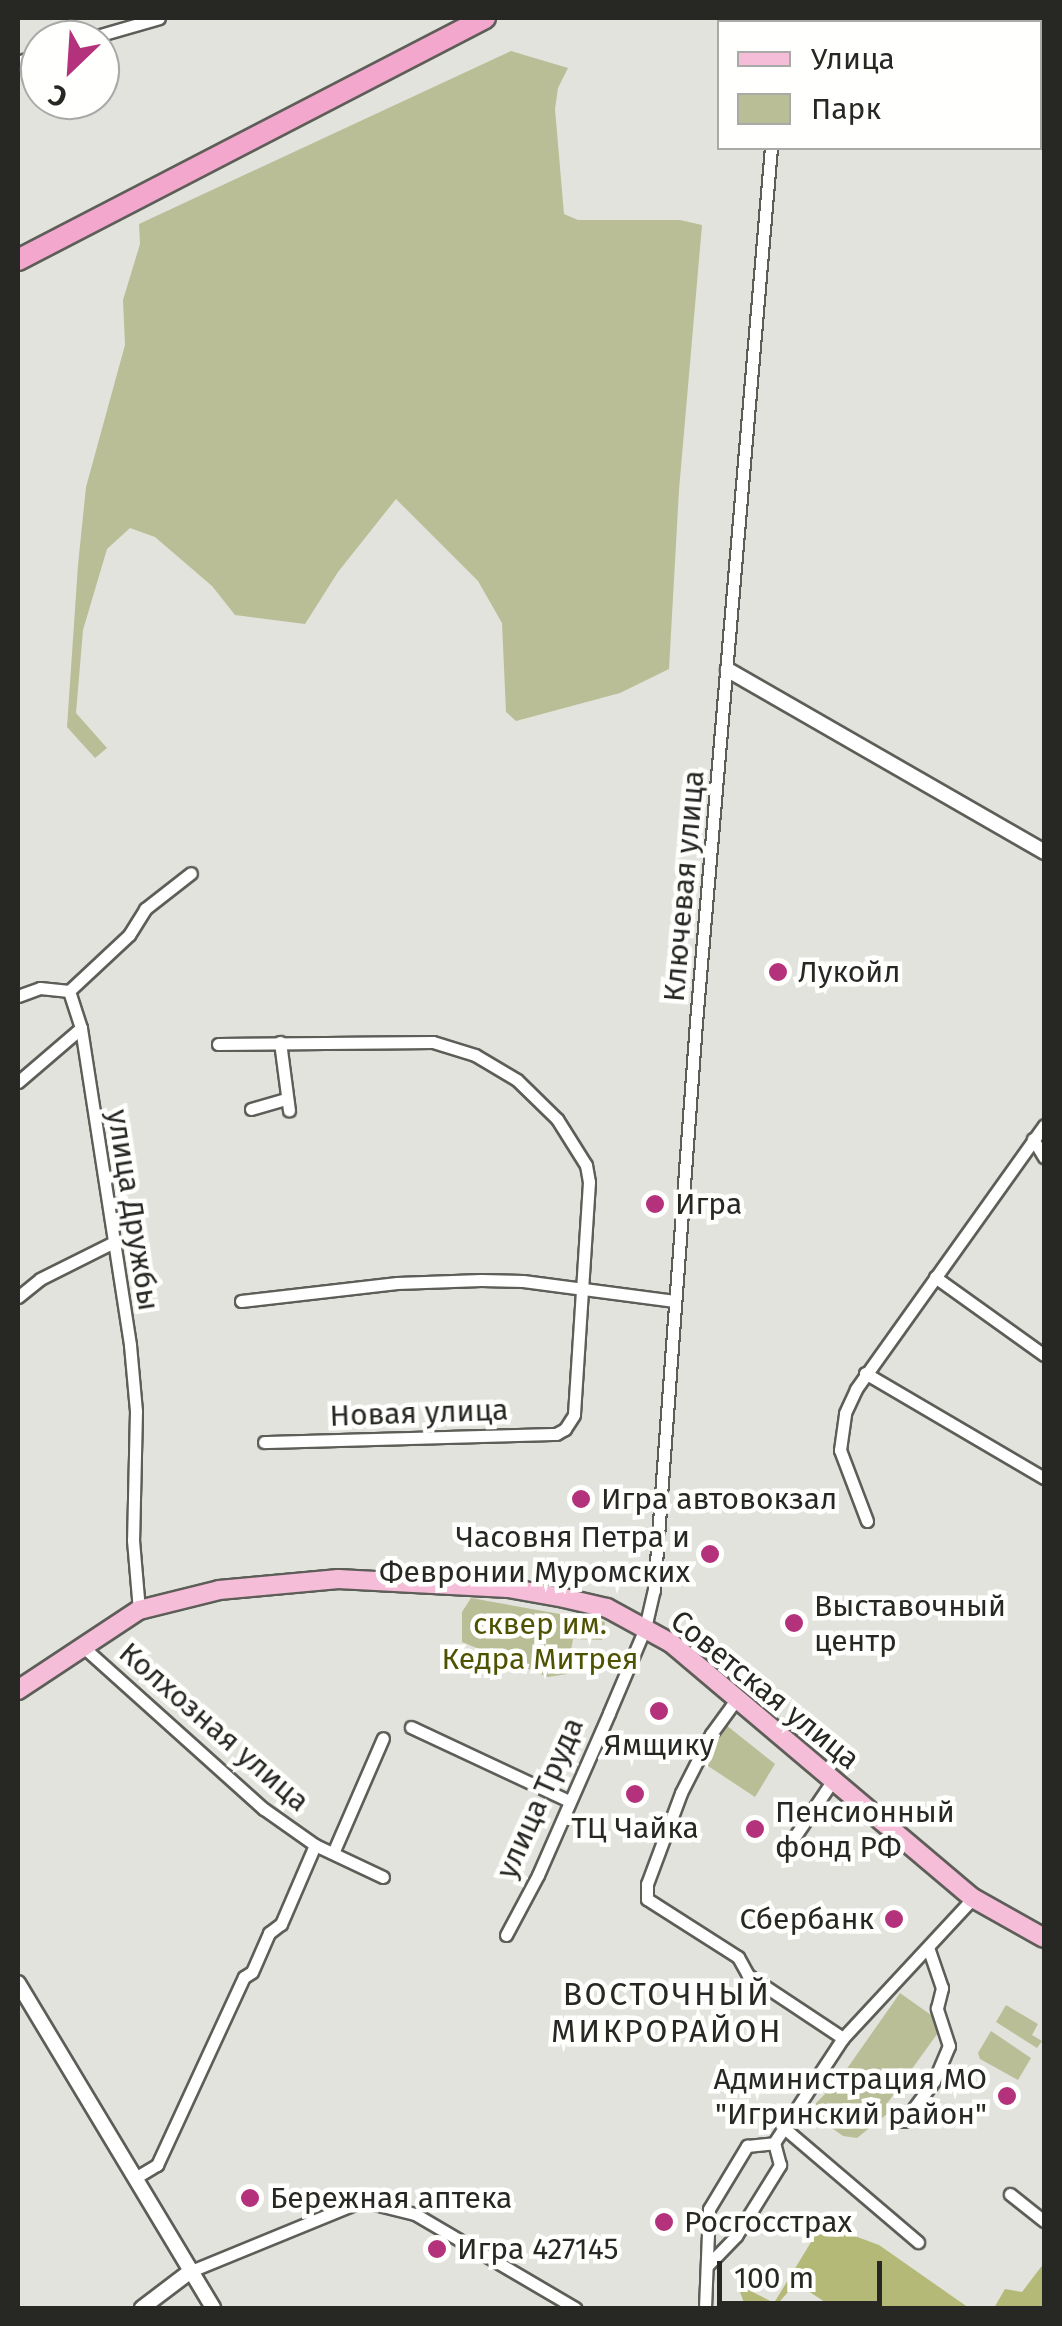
<!DOCTYPE html>
<html>
<head>
<meta charset="utf-8">
<style>
  body { margin:0 }
  #map { position:relative; width:1062px; height:2326px; overflow:hidden; background:#e2e3dc; font-family:"Fira Sans",sans-serif }
  div>[style] { position:absolute }
  [style*='--x'] { left:calc(var(--x)*1px); top:calc(var(--y)*1px); width:calc(var(--w)*1px); rotate:calc(var(--a)*1deg) }
  .green>* { inset:0; background:#babe97 }
  .forest>* { inset:0; background:#b4b978 }
  .roads { filter:drop-shadow(2px 0 #5d5e58) drop-shadow(-2px 0 #5d5e58) drop-shadow(0 2px #5d5e58) drop-shadow(0 -2px #5d5e58) }
  .minor>* { height:11px; margin:-5.5px; padding:0 5.5px; transform-origin:5.5px; border-radius:5.5px; background:#fff }
  .tertiary>* { height:14px; margin:-7px; padding:0 7px; transform-origin:7px; border-radius:7px; background:#fff }
  .primary>* { height:18px; margin:-9px; padding:0 9px; transform-origin:9px; border-radius:9px; background:#f6bdd9 }
  .trunk>* { height:20px; margin:-10px; padding:0 10px; transform-origin:10px; border-radius:10px; background:#f3a7cc }
  .dots>* { width:28px; height:28px; translate:-50% -50%; box-sizing:border-box; border:5px solid #fffffe; border-radius:50% }
  span { translate:-50% -50%; white-space:nowrap; text-align:center; line-height:1.15; -webkit-text-stroke:9px #fffffe; paint-order:stroke }
  .street-label { font-size:30px; color:#272724 }
  .poi-label { font-size:30px; color:#272724 }
  .left { translate:0 -50%; text-align:left }
  .right { translate:-100% -50%; text-align:right }
  .park-label { font-size:30px; color:#4f5200 }
  .neighbourhood-label { font-size:32px; color:#272724; letter-spacing:2.5px }
  .frame { position:absolute; inset:0; border:20px solid #272724; pointer-events:none }
  .legend { position:absolute; left:717px; top:20px; width:325px; height:130px; box-sizing:border-box; background:#fffffe; border:2px solid #a9a9a7; margin:0; padding:12px 18px; list-style:none; font-size:30px; color:#272724 }
  .legend li { display:flex; align-items:center; gap:20px; height:50px }
  .legend b { width:50px; border:2px solid #a9a9a7 }
  .north { position:absolute; left:20px; top:20px; width:100px; height:100px; box-sizing:border-box; background:#fffffe; border:2px solid #a9a9a7; border-radius:50%; rotate:205deg; font-size:28px; font-weight:700; line-height:40px; text-align:center; color:#272724 }
  .north::after { content:''; display:block; margin:auto; width:35px; height:45px; background:#b3327b; clip-path:polygon(50% 0,100% 100%,50% 72%,0 100%) }
  .scale { position:absolute; left:717px; top:2261px; width:165px; height:45px; box-sizing:border-box; border:5px solid #272724; border-top:0; padding-left:12px; font-size:30px; line-height:35px; white-space:nowrap; color:#272724; -webkit-text-stroke:8px #fffffe; paint-order:stroke }
</style>
</head>
<body>
<div id="map">
  <div class="green">
    <i style="clip-path:polygon(511px 51px,568px 68px,558px 88px,555px 109px,564px 214px,578px 220px,680px 220px,702px 225px,679px 490px,669px 669px,620px 693px,516px 721px,506px 712px,502px 623px,478px 581px,396px 499px,338px 572px,305px 624px,235px 615px,212px 586px,155px 537px,130px 528px,107px 549px,83px 630px,76px 713px,107px 748px,95px 758px,67px 727px,78px 565px,86px 487px,125px 345px,123px 300px,140px 244px,139px 224px)"></i>
    <i style="clip-path:polygon(471px 1598px,605px 1622px,602px 1640px,573px 1639px,567px 1674px,548px 1677px,462px 1642px,462px 1612px)"></i>
    <i style="clip-path:polygon(726px 1725px,775px 1764px,755px 1797px,708px 1766px,706px 1755px)"></i>
    <i style="clip-path:polygon(900px 1993px,931px 2015px,940px 2030px,886px 2105px,892px 2110px,857px 2138px,843px 2136px,808px 2111px,839px 2080px)"></i>
    <i style="clip-path:polygon(1006px 2005px,1038px 2024px,1032px 2035px,1042px 2041px,1037px 2048px,996px 2022px)"></i>
    <i style="clip-path:polygon(991px 2031px,1031px 2058px,1018px 2080px,980px 2059px,978px 2053px)"></i>
  </div>
  <div class="forest">
    <i style="clip-path:polygon(822px 2224px,879px 2245px,969px 2308px,834px 2308px,796px 2283px,774px 2308px,746px 2308px,737px 2284px,774px 2303px)"></i>
    <i style="clip-path:polygon(1044px 2263px,1044px 2308px,994px 2308px,1005px 2289px,1022px 2292px)"></i>
  </div>
  <div class="roads">
    <div class="minor">
      <i style="--x:781;--y:22;--w:4;--a:-90"></i>
      <i style="--x:83;--y:40;--w:79;--a:-16.1"></i>
      <i style="--x:18;--y:62;--w:23;--a:-20"></i>
      <i style="--x:69;--y:991;--w:39;--a:72"></i>
      <i style="--x:81;--y:1028;--w:321;--a:81.2"></i>
      <i style="--x:130;--y:1345;--w:66;--a:84.8"></i>
      <i style="--x:136;--y:1411;--w:129;--a:91.3"></i>
      <i style="--x:133;--y:1540;--w:70;--a:85.1"></i>
      <i style="--x:69;--y:991;--w:82;--a:-43"></i>
      <i style="--x:129;--y:935;--w:31;--a:-58"></i>
      <i style="--x:145;--y:909;--w:58;--a:-38"></i>
      <i style="--x:18;--y:996;--w:23;--a:-20"></i>
      <i style="--x:40;--y:988;--w:29;--a:6"></i>
      <i style="--x:280;--y:1042;--w:69;--a:82.5"></i>
      <i style="--x:218;--y:1044;--w:215;--a:-0.5"></i>
      <i style="--x:433;--y:1042;--w:44;--a:17.2"></i>
      <i style="--x:475;--y:1055;--w:49;--a:30.8"></i>
      <i style="--x:517;--y:1080;--w:56;--a:44.3"></i>
      <i style="--x:557;--y:1119;--w:54;--a:57.8"></i>
      <i style="--x:586;--y:1165;--w:17;--a:80"></i>
      <i style="--x:589;--y:1182;--w:233;--a:93.7"></i>
      <i style="--x:574;--y:1415;--w:17;--a:123"></i>
      <i style="--x:565;--y:1429;--w:10;--a:151"></i>
      <i style="--x:556;--y:1434;--w:292;--a:178.4"></i>
      <i style="--x:18;--y:1082;--w:83;--a:-40.6"></i>
      <i style="--x:251;--y:1109;--w:36;--a:-16"></i>
      <i style="--x:1033;--y:1139;--w:21;--a:59"></i>
      <i style="--x:935;--y:1277;--w:134;--a:35.6"></i>
      <i style="--x:18;--y:1297;--w:28;--a:-39"></i>
      <i style="--x:40;--y:1279;--w:78;--a:-26.6"></i>
      <i style="--x:241;--y:1301;--w:157;--a:-6.6"></i>
      <i style="--x:397;--y:1283;--w:84;--a:-2"></i>
      <i style="--x:481;--y:1280;--w:42;--a:1.4"></i>
      <i style="--x:523;--y:1281;--w:153;--a:7.5"></i>
      <i style="--x:865;--y:1373;--w:208;--a:30.4"></i>
      <i style="--x:867;--y:1521;--w:76;--a:-110.8"></i>
      <i style="--x:840;--y:1450;--w:37;--a:-82"></i>
      <i style="--x:845;--y:1413;--w:26;--a:-65"></i>
      <i style="--x:856;--y:1389;--w:324;--a:-54.5"></i>
      <i style="--x:81;--y:1645;--w:246;--a:41.9"></i>
      <i style="--x:264;--y:1809;--w:62;--a:35.2"></i>
      <i style="--x:315;--y:1845;--w:75;--a:25.2"></i>
      <i style="--x:738;--y:1697;--w:46;--a:126.1"></i>
      <i style="--x:711;--y:1734;--w:66;--a:117"></i>
      <i style="--x:681;--y:1793;--w:97;--a:110.5"></i>
      <i style="--x:647;--y:1884;--w:15;--a:90"></i>
      <i style="--x:647;--y:1899;--w:108;--a:32.5"></i>
      <i style="--x:738;--y:1957;--w:21;--a:61"></i>
      <i style="--x:748;--y:1975;--w:114;--a:33.6"></i>
      <i style="--x:411;--y:1727;--w:174;--a:25.1"></i>
      <i style="--x:791;--y:1842;--w:75;--a:-55.9"></i>
      <i style="--x:333;--y:1853;--w:125;--a:-66.5"></i>
      <i style="--x:506;--y:1935;--w:68;--a:-61.9"></i>
      <i style="--x:538;--y:1875;--w:177;--a:-66.3"></i>
      <i style="--x:609;--y:1713;--w:92;--a:-67"></i>
      <i style="--x:645;--y:1628;--w:39;--a:-77"></i>
      <i style="--x:654;--y:1590;--w:570;--a:-85.77"></i>
      <i style="--x:696;--y:1022;--w:877;--a:-85.1"></i>
      <i style="--x:904;--y:2121;--w:50;--a:-53.1"></i>
      <i style="--x:934;--y:2081;--w:38;--a:-67"></i>
      <i style="--x:949;--y:2046;--w:40;--a:-108"></i>
      <i style="--x:937;--y:2008;--w:21;--a:-76"></i>
      <i style="--x:942;--y:1988;--w:40;--a:-108.9"></i>
      <i style="--x:784;--y:2128;--w:176;--a:40.4"></i>
      <i style="--x:135;--y:2178;--w:26;--a:-31"></i>
      <i style="--x:157;--y:2165;--w:207;--a:-65.2"></i>
      <i style="--x:244;--y:1977;--w:9;--a:-32"></i>
      <i style="--x:252;--y:1972;--w:43;--a:-66.4"></i>
      <i style="--x:269;--y:1933;--w:15;--a:-37"></i>
      <i style="--x:281;--y:1924;--w:86;--a:-66.7"></i>
      <i style="--x:1010;--y:2194;--w:43;--a:38.5"></i>
      <i style="--x:708;--y:2265;--w:40;--a:-46"></i>
      <i style="--x:736;--y:2236;--w:84;--a:-58.2"></i>
      <i style="--x:780;--y:2165;--w:23;--a:-105"></i>
      <i style="--x:191;--y:2271;--w:185;--a:-22.3"></i>
      <i style="--x:362;--y:2201;--w:55;--a:13.8"></i>
      <i style="--x:415;--y:2214;--w:186;--a:30.4"></i>
      <i style="--x:705;--y:2308;--w:99;--a:-87.7"></i>
      <i style="--x:709;--y:2209;--w:74;--a:-58.9"></i>
      <i style="--x:747;--y:2146;--w:27;--a:-6"></i>
      <i style="--x:774;--y:2143;--w:126;--a:-56.7"></i>
      <i style="--x:843;--y:2038;--w:191;--a:-47.1"></i>
    </div>
    <div class="tertiary">
      <i style="--x:728;--y:670;--w:365;--a:29.9"></i>
      <i style="--x:18;--y:1983;--w:379;--a:59"></i>
      <i style="--x:142;--y:2308;--w:61;--a:-37.1"></i>
    </div>
    <div class="primary">
      <i style="--x:18;--y:1690;--w:145;--a:-33.5"></i>
      <i style="--x:139;--y:1610;--w:82;--a:-14"></i>
      <i style="--x:219;--y:1590;--w:120;--a:-5.3"></i>
      <i style="--x:338;--y:1579;--w:170;--a:3"></i>
      <i style="--x:508;--y:1588;--w:57;--a:10.1"></i>
      <i style="--x:564;--y:1598;--w:44;--a:13.1"></i>
      <i style="--x:607;--y:1608;--w:73;--a:28.7"></i>
      <i style="--x:671;--y:1643;--w:395;--a:40.2"></i>
      <i style="--x:973;--y:1898;--w:81;--a:29.4"></i>
    </div>
    <div class="trunk">
      <i style="--x:18;--y:260;--w:526;--a:-27.39"></i>
    </div>
  </div>
  <div class="dots">
    <i style="left:778px;top:972px;background:#b3327b"></i>
    <i style="left:655px;top:1204px;background:#b3327b"></i>
    <i style="left:581px;top:1499px;background:#b3327b"></i>
    <i style="left:710px;top:1554px;background:#b3327b"></i>
    <i style="left:794px;top:1623px;background:#b3327b"></i>
    <i style="left:659px;top:1711px;background:#b3327b"></i>
    <i style="left:635px;top:1794px;background:#b3327b"></i>
    <i style="left:755px;top:1829px;background:#b3327b"></i>
    <i style="left:894px;top:1919px;background:#b3327b"></i>
    <i style="left:1007px;top:2096px;background:#b3327b"></i>
    <i style="left:250px;top:2198px;background:#b3327b"></i>
    <i style="left:664px;top:2222px;background:#b3327b"></i>
    <i style="left:437px;top:2249px;background:#b3327b"></i>
  </div>
  <div class="street-label">
    <span style="left:684px;top:886px;rotate:-85deg">Ключевая улица</span>
    <span style="left:133px;top:1210px;rotate:81deg">улица Дружбы</span>
    <span style="left:419px;top:1413px;rotate:-2deg">Новая улица</span>
    <span style="left:765px;top:1690px;rotate:39deg">Советская улица</span>
    <span style="left:214px;top:1727px;rotate:41deg">Колхозная улица</span>
    <span style="left:540px;top:1798px;rotate:-66deg">улица Труда</span>
  </div>
  <div class="poi-label">
    <span class="left" style="left:798px;top:972px">Лукойл</span>
    <span class="left" style="left:675px;top:1204px">Игра</span>
    <span class="left" style="left:601px;top:1499px">Игра автовокзал</span>
    <span class="right" style="left:690px;top:1554px">Часовня Петра и<br>Февронии Муромских</span>
    <span class="left" style="left:814px;top:1623px">Выставочный<br>центр</span>
    <span style="left:659px;top:1745px">Ямщику</span>
    <span class="left" style="left:775px;top:1829px">Пенсионный<br>фонд РФ</span>
    <span style="left:635px;top:1828px">ТЦ Чайка</span>
    <span class="right" style="left:874px;top:1919px">Сбербанк</span>
    <span class="right" style="left:987px;top:2096px">Администрация МО<br>"Игринский район"</span>
    <span class="left" style="left:270px;top:2198px">Бережная аптека</span>
    <span class="left" style="left:684px;top:2222px">Росгосстрах</span>
    <span class="left" style="left:457px;top:2249px">Игра 427145</span>
  </div>
  <div class="park-label">
    <span style="left:540px;top:1641px">сквер им.<br>Кедра Митрея</span>
  </div>
  <div class="neighbourhood-label">
    <span style="left:667px;top:2013px">ВОСТОЧНЫЙ<br>МИКРОРАЙОН</span>
  </div>
  <div class="frame"></div>
  <ul class="legend">
  <li><b style="height:12px;background:#f6bdd9"></b>Улица</li>
  <li><b style="height:28px;background:#babe97"></b>Парк</li>
  </ul>
  <div class="north">С</div>
  <div class="scale">100 m</div>
</div>
</body>
</html>
